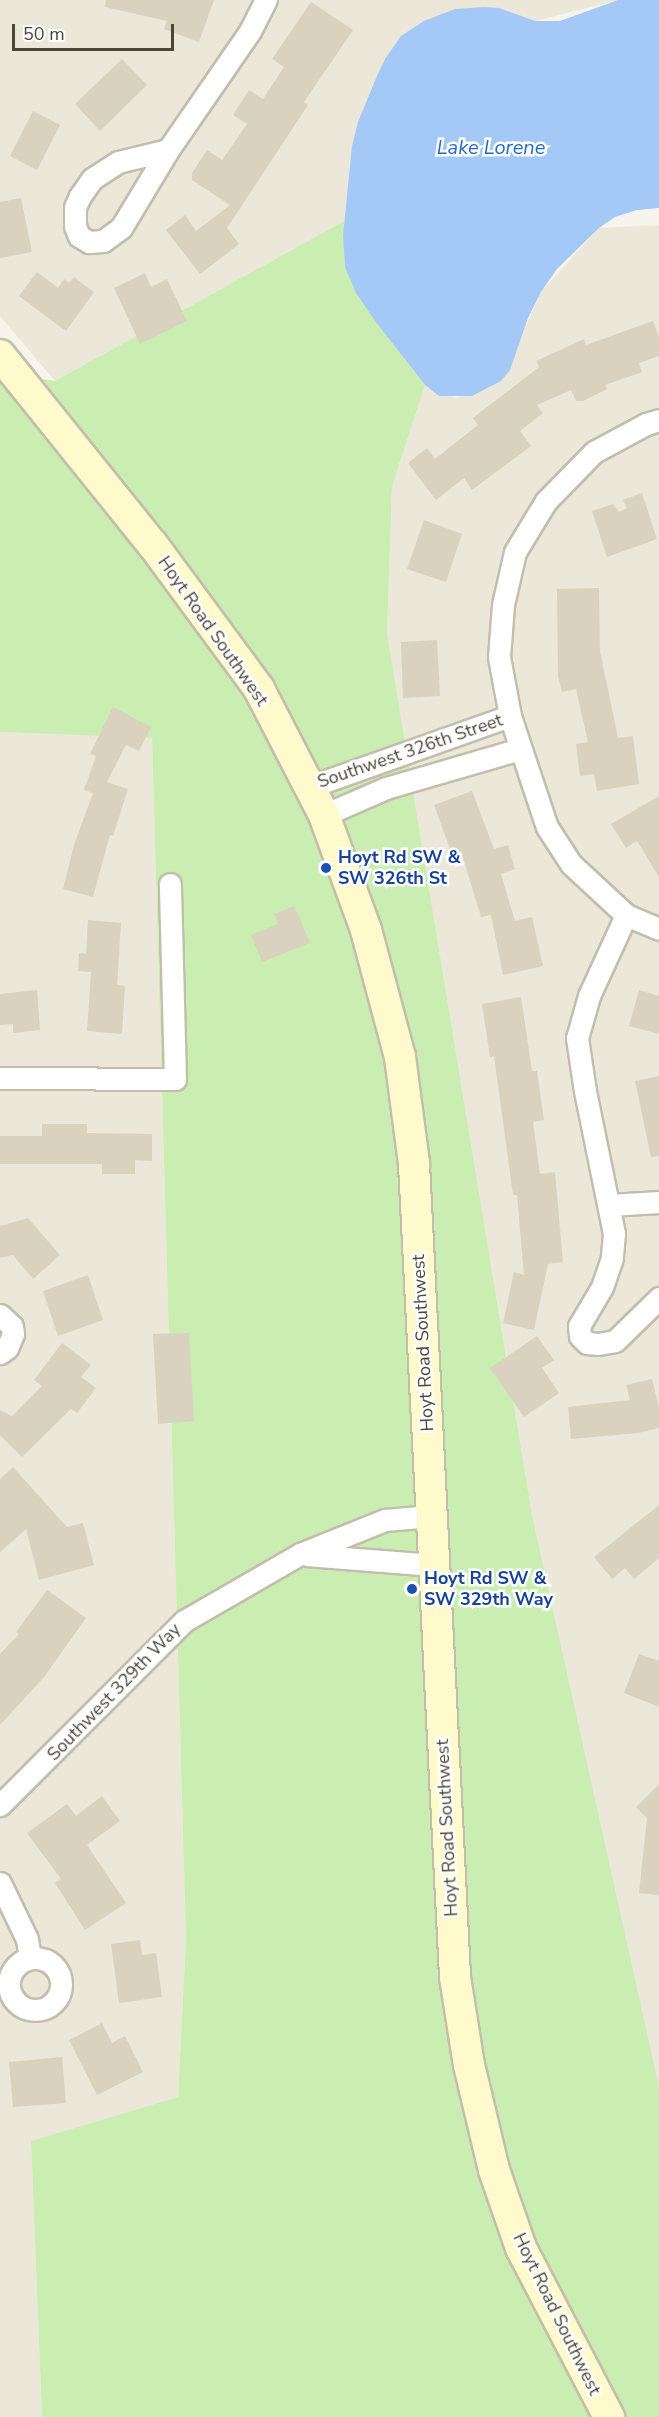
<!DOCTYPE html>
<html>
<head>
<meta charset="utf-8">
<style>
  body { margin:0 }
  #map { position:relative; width:659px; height:2417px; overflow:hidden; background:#f6f4eb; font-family:"Nunito Sans",sans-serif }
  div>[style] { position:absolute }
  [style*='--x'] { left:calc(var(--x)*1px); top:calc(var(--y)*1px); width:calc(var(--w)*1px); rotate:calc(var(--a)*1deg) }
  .residential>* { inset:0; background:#ebe7d9 }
  .green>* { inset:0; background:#caedb2 }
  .water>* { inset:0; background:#a5c9f6 }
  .building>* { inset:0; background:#d9d2bf }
  .roads { filter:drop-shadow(2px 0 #c3beac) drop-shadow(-2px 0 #c3beac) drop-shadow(0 2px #c3beac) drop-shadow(0 -2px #c3beac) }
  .minor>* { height:21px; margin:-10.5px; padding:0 10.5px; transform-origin:10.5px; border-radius:10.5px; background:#fff }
  .minor>.ring { margin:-10.5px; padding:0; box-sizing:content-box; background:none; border:21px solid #fff; border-radius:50% }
  .secondary>* { height:30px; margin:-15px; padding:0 15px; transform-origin:15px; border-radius:15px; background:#fffacc }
  .dots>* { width:16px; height:16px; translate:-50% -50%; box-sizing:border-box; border:3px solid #fff; border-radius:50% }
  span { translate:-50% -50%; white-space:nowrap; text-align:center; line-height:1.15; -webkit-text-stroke:5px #fff; paint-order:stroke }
  .street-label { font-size:18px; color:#4b4738 }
  .transit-label { font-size:18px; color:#164399; font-weight:700 }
  .left { translate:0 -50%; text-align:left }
  .water-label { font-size:20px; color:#286ac0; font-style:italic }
  .scale { position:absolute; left:12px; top:24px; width:162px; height:27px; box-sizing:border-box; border:3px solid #4b4738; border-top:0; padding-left:8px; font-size:18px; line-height:21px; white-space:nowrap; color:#4b4738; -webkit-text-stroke:4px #fff; paint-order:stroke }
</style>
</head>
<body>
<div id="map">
  <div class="residential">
    <i style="clip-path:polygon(0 0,619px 0,535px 21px,358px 122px,344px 221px,55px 381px,0 316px)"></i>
    <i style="clip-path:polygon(659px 225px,659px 2086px,532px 1515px,387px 633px,392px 486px,425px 385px,456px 398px,501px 381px,541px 292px,599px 228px)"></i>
    <i style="clip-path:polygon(0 732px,152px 738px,186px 1939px,178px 2097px,31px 2141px,42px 2417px,0 2417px)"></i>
  </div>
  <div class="green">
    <i style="clip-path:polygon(344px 221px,345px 267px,378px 325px,425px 385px,392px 486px,387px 633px,532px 1515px,659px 2086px,659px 2417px,42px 2417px,31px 2141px,178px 2097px,186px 1939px,152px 738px,0 732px,0 373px,55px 381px)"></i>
  </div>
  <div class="water">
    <i style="clip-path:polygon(618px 0,659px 0,659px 208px,637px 210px,615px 217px,599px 228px,557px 269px,541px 292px,528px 318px,510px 370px,501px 381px,472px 396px,439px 396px,425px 385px,378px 325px,356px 293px,345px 267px,343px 235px,352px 146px,358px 122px,377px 76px,385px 59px,401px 36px,424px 21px,455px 9px,484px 7px,499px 8px,535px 21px,560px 21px)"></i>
  </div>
  <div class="building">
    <i style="clip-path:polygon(106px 0,214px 0,199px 42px,164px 29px,167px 21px,105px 7px)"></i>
    <i style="clip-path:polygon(311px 2px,353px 30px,304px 102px,308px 105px,227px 228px,239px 244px,200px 274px,166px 230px,185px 215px,196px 231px,230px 205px,192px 180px,192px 173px,207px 150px,222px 160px,247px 124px,233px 115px,249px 90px,263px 99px,284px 67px,272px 59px)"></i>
    <i style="clip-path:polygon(122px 59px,147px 85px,100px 131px,75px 104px)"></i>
    <i style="clip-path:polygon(33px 111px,60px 125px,37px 170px,10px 156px)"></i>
    <i style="clip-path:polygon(21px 198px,32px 252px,0 258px,0 202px)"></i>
    <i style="clip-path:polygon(37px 272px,58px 288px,64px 279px,69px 283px,74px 277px,94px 292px,66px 331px,19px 296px)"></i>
    <i style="clip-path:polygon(145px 273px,151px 287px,167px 279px,187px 321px,140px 344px,114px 288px)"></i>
    <i style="clip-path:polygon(653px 321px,659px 338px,659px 356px,639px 363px,642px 372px,605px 385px,607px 389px,583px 401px,576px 401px,571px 390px,537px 405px,543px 413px,520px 431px,531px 446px,472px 490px,464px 478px,436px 500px,408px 463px,427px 448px,435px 459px,478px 425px,473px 418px,539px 367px,536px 361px,584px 339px,586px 345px)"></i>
    <i style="clip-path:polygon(642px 493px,657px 539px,607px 557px,592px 511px,613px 504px,619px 512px,627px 508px,623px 500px)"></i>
    <i style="clip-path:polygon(424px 520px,462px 534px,446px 582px,407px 569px)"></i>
    <i style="clip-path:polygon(599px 588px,600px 651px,618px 738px,633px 736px,639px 784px,597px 791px,594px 774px,580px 776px,576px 744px,588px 742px,576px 689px,562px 692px,558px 676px,557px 589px)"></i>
    <i style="clip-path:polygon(437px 640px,440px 696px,403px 698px,401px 642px)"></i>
    <i style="clip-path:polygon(113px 707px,151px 727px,139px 751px,126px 745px,107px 782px,128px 789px,113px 836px,110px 835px,93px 897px,63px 889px,74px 845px,93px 793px,84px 790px,96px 756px,90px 754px)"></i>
    <i style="clip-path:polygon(472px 791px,494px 849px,508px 845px,515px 869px,501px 874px,515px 921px,532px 917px,543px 966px,503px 975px,491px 915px,481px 917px,461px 851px,452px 854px,434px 805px)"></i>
    <i style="clip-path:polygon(659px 796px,659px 877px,637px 841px,626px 848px,611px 824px)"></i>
    <i style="clip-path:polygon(294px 906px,310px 943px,262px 962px,251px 935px,278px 924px,274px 914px)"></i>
    <i style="clip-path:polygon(88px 920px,121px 923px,117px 985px,125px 986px,122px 1034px,87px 1031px,91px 972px,78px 971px,79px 953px,86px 954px)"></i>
    <i style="clip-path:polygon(37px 990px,40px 1030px,13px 1033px,13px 1024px,0 1025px,0 994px)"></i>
    <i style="clip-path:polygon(639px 990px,659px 996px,659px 1034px,629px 1026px)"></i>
    <i style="clip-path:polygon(521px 997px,532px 1071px,537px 1071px,544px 1120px,533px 1122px,540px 1174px,555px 1172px,563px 1262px,548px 1264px,534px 1330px,503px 1323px,514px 1272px,524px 1275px,517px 1195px,513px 1195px,494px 1056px,490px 1057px,482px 1004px)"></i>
    <i style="clip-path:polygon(659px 1076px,659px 1156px,651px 1157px,635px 1081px)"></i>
    <i style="clip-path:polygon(42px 1124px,87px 1124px,87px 1133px,152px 1134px,152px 1161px,135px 1160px,135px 1174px,102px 1174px,102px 1164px,0 1164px,0 1136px,42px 1136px)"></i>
    <i style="clip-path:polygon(28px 1218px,60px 1255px,33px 1279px,13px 1255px,0 1258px,0 1226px)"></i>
    <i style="clip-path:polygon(88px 1275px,103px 1320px,58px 1336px,43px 1291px)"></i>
    <i style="clip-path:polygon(189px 1333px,194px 1421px,158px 1424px,153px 1334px)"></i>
    <i style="clip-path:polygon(537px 1336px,554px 1360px,542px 1368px,559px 1393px,524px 1417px,490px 1368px)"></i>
    <i style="clip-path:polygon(62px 1343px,91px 1365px,81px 1377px,96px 1388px,77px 1413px,71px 1409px,22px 1457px,0 1435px,0 1410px,12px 1416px,42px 1386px,34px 1380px)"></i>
    <i style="clip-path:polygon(652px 1379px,659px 1407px,659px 1428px,638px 1433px,571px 1439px,568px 1407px,630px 1400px,626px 1385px)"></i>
    <i style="clip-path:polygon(13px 1467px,67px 1527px,83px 1523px,94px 1565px,39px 1580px,26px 1529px,0 1552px,0 1479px)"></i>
    <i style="clip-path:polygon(659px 1505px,659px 1558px,634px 1579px,625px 1568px,612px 1579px,594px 1557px)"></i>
    <i style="clip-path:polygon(47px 1590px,86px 1618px,44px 1677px,0 1725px,0 1654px,19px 1634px,16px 1632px)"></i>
    <i style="clip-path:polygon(639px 1654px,659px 1661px,659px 1707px,624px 1693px)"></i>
    <i style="clip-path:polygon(659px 1784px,659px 1895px,639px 1893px,647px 1818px,636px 1807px)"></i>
    <i style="clip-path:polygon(102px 1796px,120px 1821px,87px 1845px,126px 1903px,85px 1930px,55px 1883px,61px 1879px,27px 1833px,67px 1804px,76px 1816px)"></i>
    <i style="clip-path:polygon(140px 1940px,142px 1955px,156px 1953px,162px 1997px,119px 2003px,111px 1944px)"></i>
    <i style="clip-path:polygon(102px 2023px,112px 2043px,125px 2036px,143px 2072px,97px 2095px,69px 2040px)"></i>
    <i style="clip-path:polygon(62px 2057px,66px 2103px,13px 2107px,9px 2062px)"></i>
  </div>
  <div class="roads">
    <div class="minor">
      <i style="--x:168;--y:150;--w:51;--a:166.5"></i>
      <i style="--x:118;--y:162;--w:31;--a:147"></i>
      <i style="--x:92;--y:179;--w:21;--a:125"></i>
      <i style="--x:80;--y:196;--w:12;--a:114"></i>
      <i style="--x:75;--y:207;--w:19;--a:90"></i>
      <i style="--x:75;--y:226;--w:11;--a:68"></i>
      <i style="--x:79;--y:236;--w:12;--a:31"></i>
      <i style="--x:89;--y:242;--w:14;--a:-4"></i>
      <i style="--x:103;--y:241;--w:22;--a:-36"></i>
      <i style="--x:121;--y:228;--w:91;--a:-58.9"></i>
      <i style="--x:168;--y:150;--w:145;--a:-55.4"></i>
      <i style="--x:250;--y:31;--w:35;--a:-63"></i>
      <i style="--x:659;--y:420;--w:14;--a:163"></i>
      <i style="--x:646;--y:424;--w:59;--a:151.7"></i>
      <i style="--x:594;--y:452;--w:69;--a:134.4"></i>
      <i style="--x:546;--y:501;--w:60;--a:121.3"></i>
      <i style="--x:515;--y:552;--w:54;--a:102.8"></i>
      <i style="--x:503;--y:605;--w:52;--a:94.4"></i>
      <i style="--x:499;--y:657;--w:60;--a:79.4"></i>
      <i style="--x:510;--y:716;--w:117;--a:71.6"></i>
      <i style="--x:547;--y:827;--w:44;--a:57"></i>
      <i style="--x:571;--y:864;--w:75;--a:42.8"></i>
      <i style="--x:626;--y:915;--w:89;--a:114.6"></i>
      <i style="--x:589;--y:996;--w:44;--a:105.9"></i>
      <i style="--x:577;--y:1038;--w:54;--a:81.4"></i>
      <i style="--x:585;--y:1091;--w:145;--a:78.5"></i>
      <i style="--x:614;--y:1233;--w:25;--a:95"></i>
      <i style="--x:612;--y:1258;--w:31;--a:109"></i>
      <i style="--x:602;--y:1287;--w:45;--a:120.5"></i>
      <i style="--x:579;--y:1326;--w:10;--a:84"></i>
      <i style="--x:580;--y:1336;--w:10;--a:45"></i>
      <i style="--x:587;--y:1343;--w:11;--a:5"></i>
      <i style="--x:598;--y:1344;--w:17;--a:-10"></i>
      <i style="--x:615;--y:1341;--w:62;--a:-44.3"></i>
      <i style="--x:309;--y:787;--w:213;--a:-19.5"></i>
      <i style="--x:324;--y:815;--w:68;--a:-23.5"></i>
      <i style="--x:386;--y:788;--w:140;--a:-16.2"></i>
      <i style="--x:626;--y:915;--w:36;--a:23"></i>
      <i style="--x:0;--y:1078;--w:175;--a:0.3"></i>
      <i style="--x:175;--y:1079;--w:195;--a:-91.5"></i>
      <i style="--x:609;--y:1205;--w:50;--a:-3.4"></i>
      <i style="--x:0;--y:1315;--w:16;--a:43"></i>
      <i style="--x:12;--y:1326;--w:8;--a:83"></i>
      <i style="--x:13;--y:1334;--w:15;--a:113"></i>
      <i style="--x:7;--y:1348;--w:9;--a:144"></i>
      <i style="--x:307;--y:1555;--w:126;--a:4.5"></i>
      <i style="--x:0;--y:1805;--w:260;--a:-45"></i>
      <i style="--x:184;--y:1621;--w:134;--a:-30"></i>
      <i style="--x:300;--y:1554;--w:92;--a:-21.8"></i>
      <i style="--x:385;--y:1520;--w:46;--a:-5"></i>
      <i style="--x:0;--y:1883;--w:62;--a:64.3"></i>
      <i style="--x:27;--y:1939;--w:19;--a:81"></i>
      <i class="ring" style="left:9px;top:1958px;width:31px;height:31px"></i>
    </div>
    <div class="secondary">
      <i style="--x:0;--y:355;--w:244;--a:51.2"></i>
      <i style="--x:153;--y:545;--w:179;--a:53.6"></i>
      <i style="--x:259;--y:689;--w:142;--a:62.7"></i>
      <i style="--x:324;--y:815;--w:122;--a:69.9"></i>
      <i style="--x:366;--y:930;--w:131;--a:75"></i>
      <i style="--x:400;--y:1057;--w:108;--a:82.5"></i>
      <i style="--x:414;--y:1164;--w:814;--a:87.11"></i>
      <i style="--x:455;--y:1977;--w:89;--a:81"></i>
      <i style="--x:469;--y:2065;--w:108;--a:76.6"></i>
      <i style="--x:494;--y:2170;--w:83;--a:70.9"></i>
      <i style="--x:521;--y:2248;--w:191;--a:62.5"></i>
    </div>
  </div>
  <div class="dots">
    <i style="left:326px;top:868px;background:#1a4fb4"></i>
    <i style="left:412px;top:1589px;background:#1a4fb4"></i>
  </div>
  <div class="street-label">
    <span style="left:213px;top:631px;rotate:55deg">Hoyt Road Southwest</span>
    <span style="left:410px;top:751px;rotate:-19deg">Southwest 326th Street</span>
    <span style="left:423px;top:1343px;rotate:-93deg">Hoyt Road Southwest</span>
    <span style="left:114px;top:1692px;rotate:-46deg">Southwest 329th Way</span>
    <span style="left:447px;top:1828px;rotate:-93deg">Hoyt Road Southwest</span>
    <span style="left:557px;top:2314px;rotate:64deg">Hoyt Road Southwest</span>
  </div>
  <div class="transit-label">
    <span class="left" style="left:338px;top:868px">Hoyt Rd SW &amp;<br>SW 326th St</span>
    <span class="left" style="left:424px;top:1589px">Hoyt Rd SW &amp;<br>SW 329th Way</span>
  </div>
  <div class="water-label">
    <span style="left:491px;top:147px">Lake Lorene</span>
  </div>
  <div class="scale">50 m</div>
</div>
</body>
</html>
